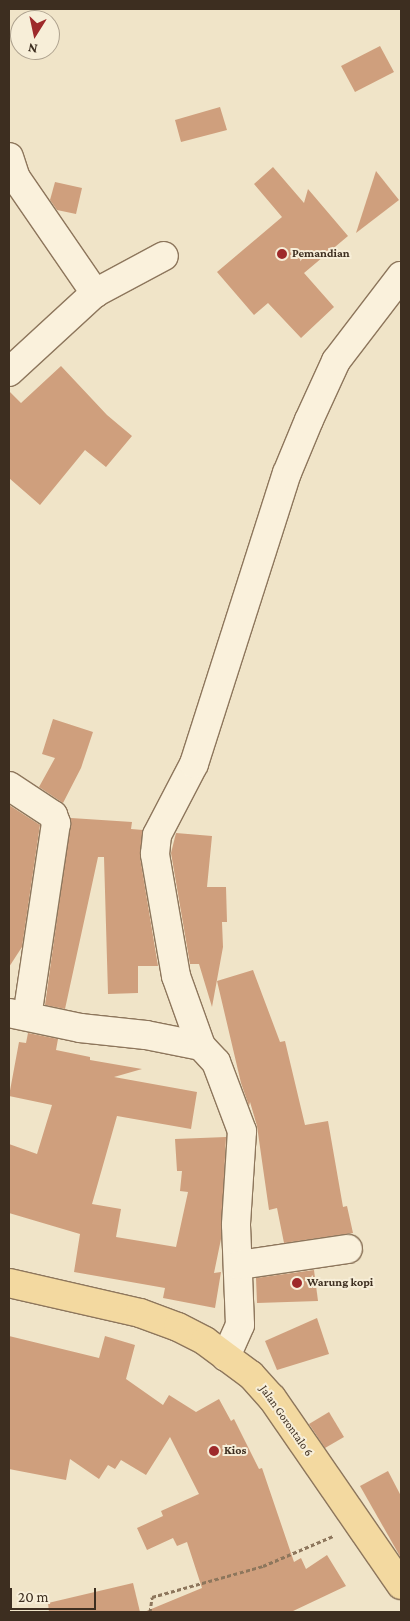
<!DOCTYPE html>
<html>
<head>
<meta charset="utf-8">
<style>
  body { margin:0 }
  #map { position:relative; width:410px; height:1621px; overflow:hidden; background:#f0e4c8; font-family:"Crimson Pro",serif }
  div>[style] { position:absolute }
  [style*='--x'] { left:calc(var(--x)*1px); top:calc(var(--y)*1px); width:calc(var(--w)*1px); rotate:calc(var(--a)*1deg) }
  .building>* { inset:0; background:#cf9f7d }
  .path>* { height:3px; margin-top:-1.5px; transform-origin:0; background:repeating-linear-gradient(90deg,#8d765c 0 4px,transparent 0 6.5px) }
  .roads { filter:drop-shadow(1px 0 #8d765c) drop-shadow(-1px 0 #8d765c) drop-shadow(0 1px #8d765c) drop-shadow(0 -1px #8d765c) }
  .minor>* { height:28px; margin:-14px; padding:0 14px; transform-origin:14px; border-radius:14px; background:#faf1dc }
  .major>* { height:28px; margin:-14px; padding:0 14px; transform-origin:14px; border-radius:14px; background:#f3d9a0 }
  .dots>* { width:14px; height:14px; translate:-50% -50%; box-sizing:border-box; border:2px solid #f7eed8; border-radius:50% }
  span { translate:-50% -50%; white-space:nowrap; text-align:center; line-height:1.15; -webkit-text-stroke:4px #f7eed8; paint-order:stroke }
  .poi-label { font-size:12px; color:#3d2e20; font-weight:700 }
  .left { translate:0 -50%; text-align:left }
  .street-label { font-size:12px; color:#3d2e20 }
  .frame { position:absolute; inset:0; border:10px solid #3d2e20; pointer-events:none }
  .north { position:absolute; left:10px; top:10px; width:50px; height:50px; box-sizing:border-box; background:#f7eed8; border:1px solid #ada18e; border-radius:50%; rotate:190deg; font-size:14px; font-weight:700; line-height:20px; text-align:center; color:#3d2e20 }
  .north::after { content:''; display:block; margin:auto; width:18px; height:22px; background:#9e2a2b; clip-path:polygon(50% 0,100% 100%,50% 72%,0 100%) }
  .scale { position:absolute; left:10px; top:1588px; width:86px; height:22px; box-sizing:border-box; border:2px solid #3d2e20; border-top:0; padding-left:6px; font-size:15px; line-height:18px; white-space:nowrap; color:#3d2e20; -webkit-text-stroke:4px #f7eed8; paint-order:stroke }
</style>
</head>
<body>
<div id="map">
  <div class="building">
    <i style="clip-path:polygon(380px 46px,394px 72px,355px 92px,341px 66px)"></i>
    <i style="clip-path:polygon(220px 107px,227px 130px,181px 142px,175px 120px)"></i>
    <i style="clip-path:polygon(273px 167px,304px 203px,308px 189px,348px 236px,304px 273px,334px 307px,301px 338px,268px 303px,254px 315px,217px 272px,282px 217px,254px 184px)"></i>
    <i style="clip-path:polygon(376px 171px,399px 200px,356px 233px)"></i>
    <i style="clip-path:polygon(55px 182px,82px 188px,76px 214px,57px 210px,50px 200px)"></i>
    <i style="clip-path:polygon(61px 366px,107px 415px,132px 436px,106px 467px,85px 450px,40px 505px,9px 478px,9px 391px,21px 403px)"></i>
    <i style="clip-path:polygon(53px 719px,93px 732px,81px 768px,63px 803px,39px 787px,55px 758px,42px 754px)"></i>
    <i style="clip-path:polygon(9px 805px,40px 825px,22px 947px,9px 967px)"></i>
    <i style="clip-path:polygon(71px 818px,132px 822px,131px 829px,143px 830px,140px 857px,158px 966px,138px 966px,138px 993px,108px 994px,104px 857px,98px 857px,65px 1009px,45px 1005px)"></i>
    <i style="clip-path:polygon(176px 833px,212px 836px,207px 887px,226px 887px,227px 922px,222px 922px,223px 947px,212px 1007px,199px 964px,190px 964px,171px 853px)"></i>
    <i style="clip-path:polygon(253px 970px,280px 1042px,285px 1041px,305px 1125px,328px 1121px,343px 1207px,347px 1206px,353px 1233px,284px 1243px,277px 1208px,269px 1210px,257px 1126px,250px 1102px,249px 1106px,241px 1083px,217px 981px)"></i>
    <i style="clip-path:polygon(28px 1033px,58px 1039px,56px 1050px,90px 1057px,90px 1060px,142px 1069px,114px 1077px,197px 1092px,191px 1129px,117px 1116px,92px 1204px,121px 1209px,116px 1237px,176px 1247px,188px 1192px,180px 1191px,182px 1171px,177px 1171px,175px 1139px,226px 1137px,221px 1239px,214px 1273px,221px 1272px,215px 1308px,163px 1298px,165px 1288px,74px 1272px,80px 1234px,9px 1213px,9px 1144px,37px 1154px,52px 1105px,9px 1096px,19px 1042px,26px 1043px)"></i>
    <i style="clip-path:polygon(314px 1270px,318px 1301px,257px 1303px,256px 1278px)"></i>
    <i style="clip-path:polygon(317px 1318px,329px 1354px,277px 1370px,265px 1341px)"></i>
    <i style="clip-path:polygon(9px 1336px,99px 1358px,105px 1336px,135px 1345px,126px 1379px,163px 1405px,169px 1395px,196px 1412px,219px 1399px,231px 1421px,234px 1419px,259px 1469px,262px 1468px,294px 1562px,301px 1558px,306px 1569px,327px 1555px,346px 1586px,291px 1612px,144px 1612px,202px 1588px,187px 1542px,177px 1546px,173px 1538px,147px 1550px,137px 1528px,163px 1516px,161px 1511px,199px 1494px,170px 1437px,146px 1475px,121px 1460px,115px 1469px,108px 1465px,99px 1479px,70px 1459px,66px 1480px,9px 1469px)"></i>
    <i style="clip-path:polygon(329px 1412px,344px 1437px,325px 1448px,309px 1424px)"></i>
    <i style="clip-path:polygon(388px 1471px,401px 1496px,401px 1558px,360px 1486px)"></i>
    <i style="clip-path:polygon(133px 1583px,140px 1612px,49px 1612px,48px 1603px)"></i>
  </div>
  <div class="path">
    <i style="--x:150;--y:1612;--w:15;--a:-82"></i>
    <i style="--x:152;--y:1597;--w:115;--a:-15.6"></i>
    <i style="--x:263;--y:1566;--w:76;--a:-23.2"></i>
  </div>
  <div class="roads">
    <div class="minor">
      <i style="--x:9;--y:157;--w:22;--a:72"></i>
      <i style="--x:16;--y:178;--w:140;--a:55.5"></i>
      <i style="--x:9;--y:372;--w:117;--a:-42.6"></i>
      <i style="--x:95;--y:293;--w:78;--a:-28.2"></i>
      <i style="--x:9;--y:786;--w:53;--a:33.4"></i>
      <i style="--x:53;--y:815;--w:9;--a:69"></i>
      <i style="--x:56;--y:823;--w:195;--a:98.5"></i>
      <i style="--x:9;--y:1013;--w:73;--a:11.9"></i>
      <i style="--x:80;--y:1028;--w:66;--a:6.1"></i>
      <i style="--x:146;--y:1035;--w:56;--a:11.3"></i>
      <i style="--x:201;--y:1046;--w:22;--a:47"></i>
      <i style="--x:216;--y:1062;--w:74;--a:69.4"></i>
      <i style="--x:242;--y:1131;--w:94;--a:93.7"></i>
      <i style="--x:236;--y:1225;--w:100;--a:87.7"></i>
      <i style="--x:240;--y:1325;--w:35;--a:114"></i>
      <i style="--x:201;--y:1046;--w:74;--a:-109.7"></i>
      <i style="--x:176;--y:976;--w:124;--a:-99.8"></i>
      <i style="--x:155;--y:854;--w:19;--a:-84"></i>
      <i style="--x:157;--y:835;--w:80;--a:-62.5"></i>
      <i style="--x:194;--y:764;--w:305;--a:-72.3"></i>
      <i style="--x:287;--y:473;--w:57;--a:-67.5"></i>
      <i style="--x:309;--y:420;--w:65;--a:-65.4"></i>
      <i style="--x:336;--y:361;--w:107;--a:-52.6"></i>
      <i style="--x:239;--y:1265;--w:110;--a:-8.4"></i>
    </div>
    <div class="major">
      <i style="--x:9;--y:1283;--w:134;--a:12.9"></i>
      <i style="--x:140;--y:1313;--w:40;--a:20.2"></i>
      <i style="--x:178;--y:1327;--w:30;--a:27"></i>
      <i style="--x:205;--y:1341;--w:57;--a:36.5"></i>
      <i style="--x:251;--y:1375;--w:31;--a:48"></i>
      <i style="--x:272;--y:1398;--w:227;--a:55.4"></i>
    </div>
  </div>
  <div class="dots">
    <i style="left:282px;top:254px;background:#9e2a2b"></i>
    <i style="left:297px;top:1283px;background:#9e2a2b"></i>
    <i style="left:214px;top:1451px;background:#9e2a2b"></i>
  </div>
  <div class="poi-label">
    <span class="left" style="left:292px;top:254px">Pemandian</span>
    <span class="left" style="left:307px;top:1283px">Warung kopi</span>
    <span class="left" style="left:224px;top:1451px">Kios</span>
  </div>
  <div class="street-label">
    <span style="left:286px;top:1421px;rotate:55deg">Jalan Gorontalo 6</span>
  </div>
  <div class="frame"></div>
  <div class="north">N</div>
  <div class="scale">20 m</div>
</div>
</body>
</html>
